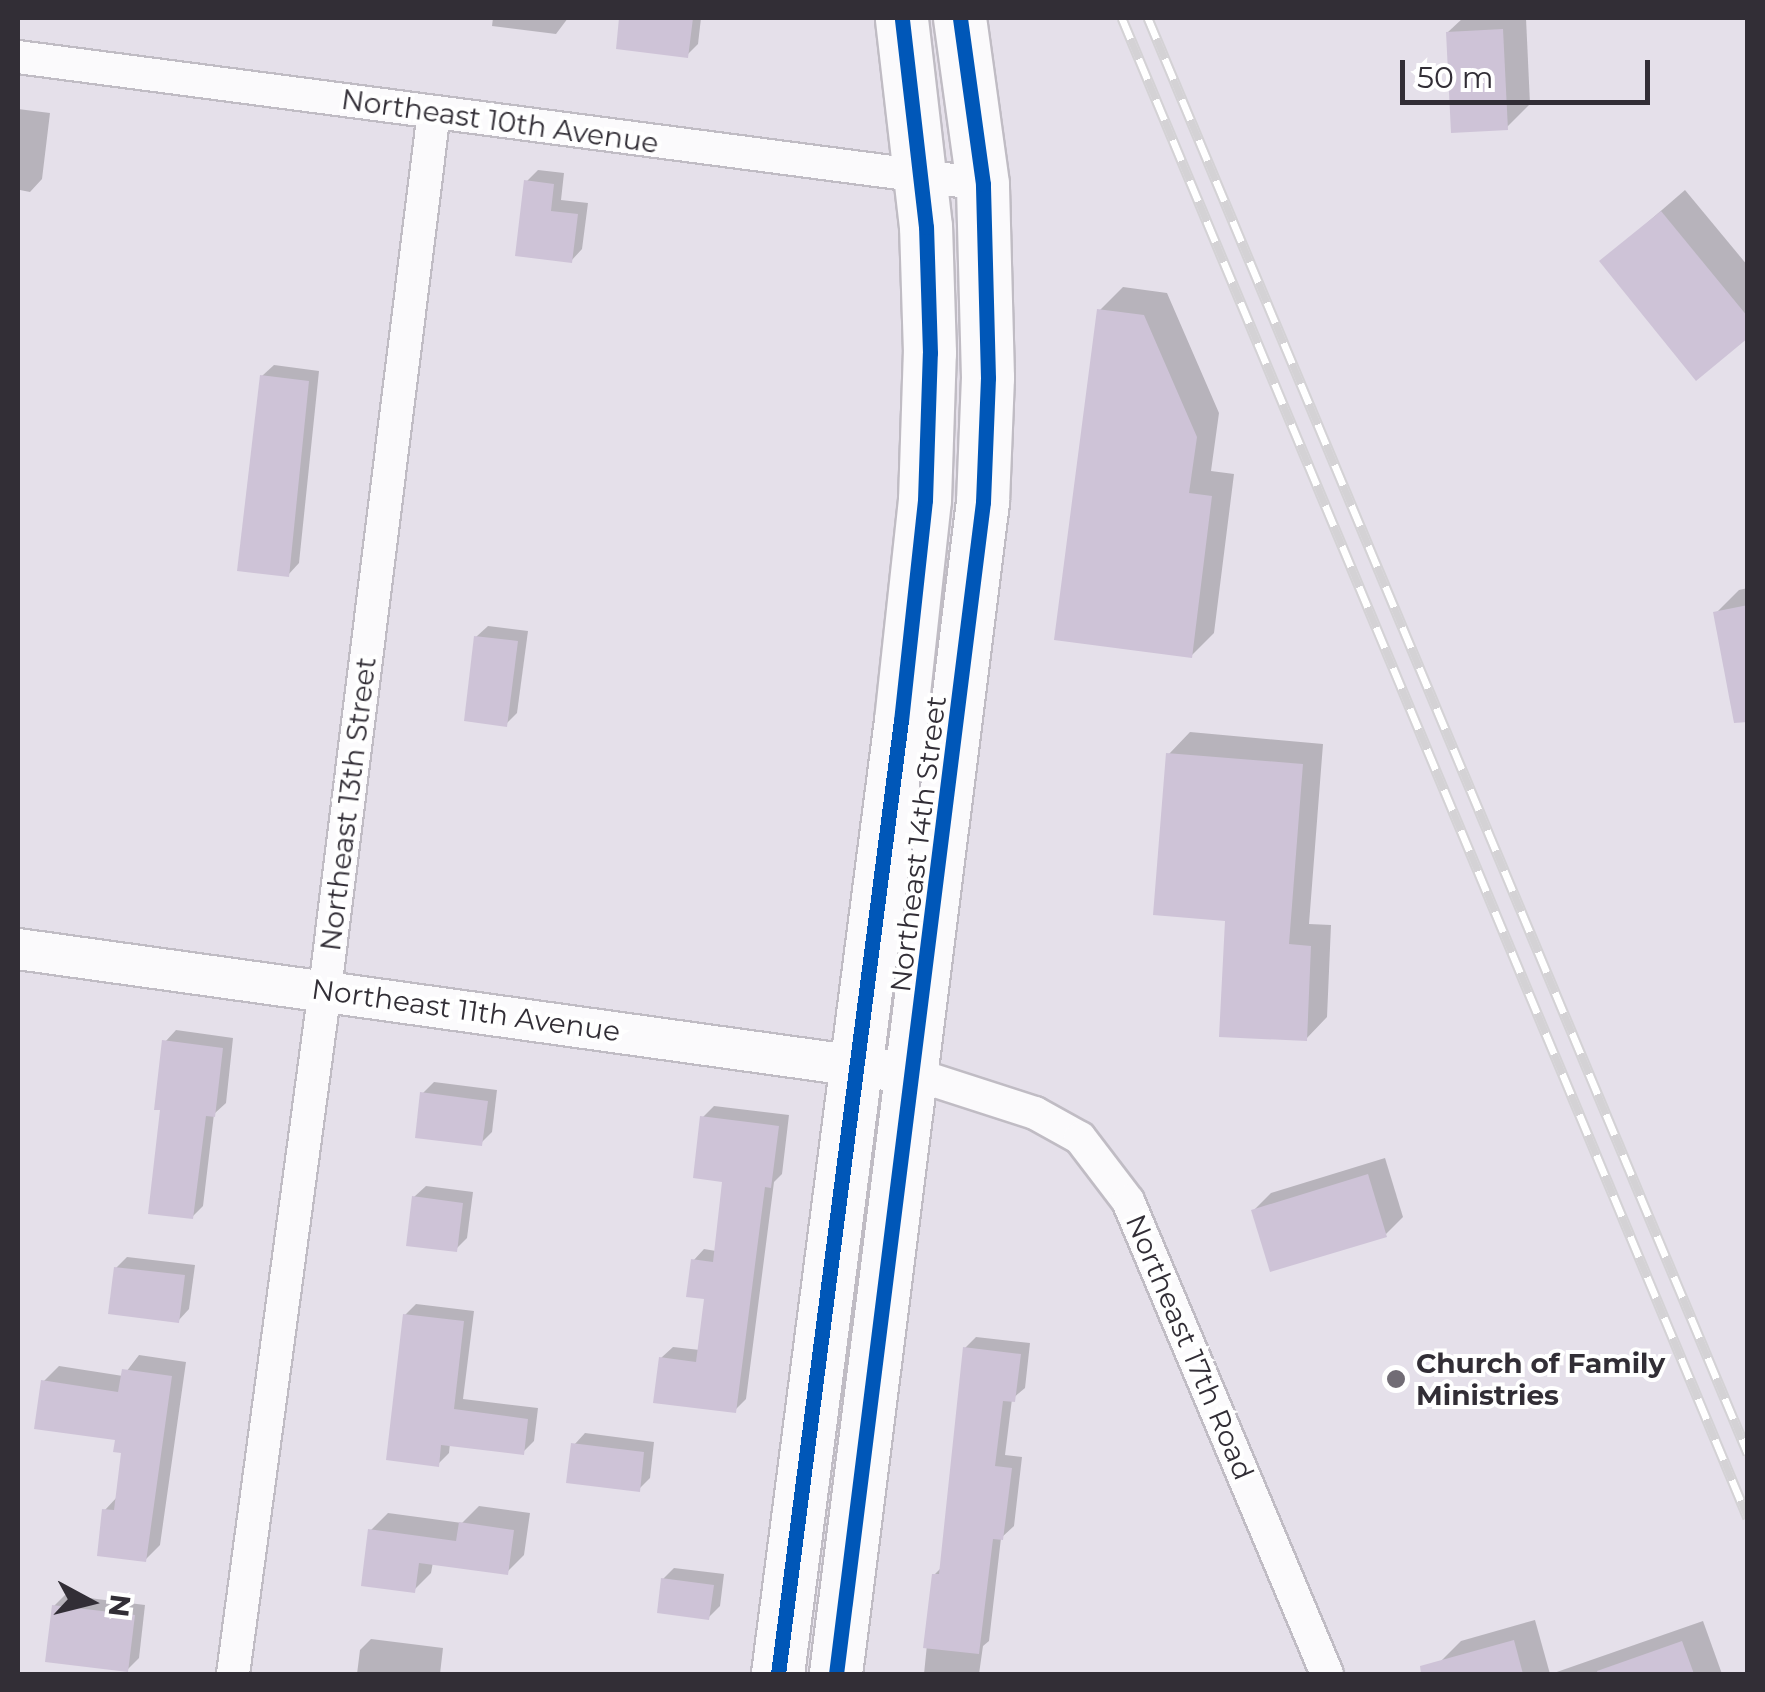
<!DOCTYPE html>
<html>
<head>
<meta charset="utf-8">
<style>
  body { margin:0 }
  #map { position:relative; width:1765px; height:1692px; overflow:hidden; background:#e5e0ea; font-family:Montserrat,sans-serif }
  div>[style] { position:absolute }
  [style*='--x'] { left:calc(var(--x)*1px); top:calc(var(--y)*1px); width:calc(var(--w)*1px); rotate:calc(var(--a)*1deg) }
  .shadow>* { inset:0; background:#0003 }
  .building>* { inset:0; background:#cec3d7 }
  .roads { filter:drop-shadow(2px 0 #c0bcc4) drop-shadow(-2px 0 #c0bcc4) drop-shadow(0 2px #c0bcc4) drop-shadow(0 -2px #c0bcc4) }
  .minor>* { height:32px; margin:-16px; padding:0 16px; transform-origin:16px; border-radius:16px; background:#fbfafc }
  .tertiary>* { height:40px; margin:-20px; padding:0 20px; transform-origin:20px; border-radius:20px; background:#fbfafc }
  .primary>* { height:52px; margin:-26px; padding:0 26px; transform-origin:26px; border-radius:26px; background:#fbfafc }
  .rail>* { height:11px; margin-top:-5.5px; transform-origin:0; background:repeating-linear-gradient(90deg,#fff 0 22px,#d4d2d5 0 44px); box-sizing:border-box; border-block:2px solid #d4d2d5 }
  .cycleway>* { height:15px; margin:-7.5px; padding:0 7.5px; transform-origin:7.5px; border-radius:7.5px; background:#0057b8 }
  .dots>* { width:28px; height:28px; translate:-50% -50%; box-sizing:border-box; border:5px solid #fff; border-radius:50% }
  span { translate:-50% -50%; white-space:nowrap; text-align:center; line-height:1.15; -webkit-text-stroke:8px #fff; paint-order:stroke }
  .street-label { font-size:28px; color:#322e36 }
  .poi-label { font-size:28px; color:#322e36; font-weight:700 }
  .left { translate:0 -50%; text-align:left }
  .frame { position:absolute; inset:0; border:20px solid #322e36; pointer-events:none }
  .north { position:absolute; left:40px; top:1552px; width:100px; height:100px; -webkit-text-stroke:8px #fff; paint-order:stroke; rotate:97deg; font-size:28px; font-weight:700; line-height:40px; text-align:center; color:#322e36 }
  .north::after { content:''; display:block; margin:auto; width:35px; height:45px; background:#322e36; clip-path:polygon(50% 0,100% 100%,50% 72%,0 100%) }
  .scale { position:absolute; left:1400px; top:60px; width:250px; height:45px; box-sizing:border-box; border:5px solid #322e36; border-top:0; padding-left:12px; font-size:30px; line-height:35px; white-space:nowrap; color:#322e36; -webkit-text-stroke:8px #fff; paint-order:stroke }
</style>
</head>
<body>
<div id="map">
  <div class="shadow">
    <i style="clip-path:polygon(493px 18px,568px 18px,556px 34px,492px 26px)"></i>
    <i style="clip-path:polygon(622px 18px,701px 18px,698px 44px,687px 55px,618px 47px)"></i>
    <i style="clip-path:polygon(1463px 18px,1526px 18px,1530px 104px,1507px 127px,1448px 32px)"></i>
    <i style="clip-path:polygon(18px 109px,50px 113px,42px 179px,30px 192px,20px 190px,18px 211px)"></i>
    <i style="clip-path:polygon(538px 170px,564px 173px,561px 200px,588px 203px,582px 249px,571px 261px,527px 181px)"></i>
    <i style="clip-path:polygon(1685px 190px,1748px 266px,1748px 335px,1603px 261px)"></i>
    <i style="clip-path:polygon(1123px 287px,1167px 293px,1219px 413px,1211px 471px,1234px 474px,1214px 633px,1191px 656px,1100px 310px)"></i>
    <i style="clip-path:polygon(274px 365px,319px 371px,299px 563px,288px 575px,262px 376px)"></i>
    <i style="clip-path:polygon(1748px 588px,1748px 697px,1716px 613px,1739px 590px)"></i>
    <i style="clip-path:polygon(488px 626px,528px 631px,517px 713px,506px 724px,476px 637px)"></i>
    <i style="clip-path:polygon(1190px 732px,1323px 744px,1309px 924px,1331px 925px,1327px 1017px,1306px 1039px,1227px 919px,1169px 754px)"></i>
    <i style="clip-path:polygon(176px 1030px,233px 1038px,226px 1103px,214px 1114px,203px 1206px,192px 1217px,165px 1042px)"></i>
    <i style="clip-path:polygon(434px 1082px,497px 1090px,492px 1132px,481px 1143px,423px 1093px)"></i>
    <i style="clip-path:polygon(714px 1106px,789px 1115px,782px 1174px,774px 1182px,746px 1399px,735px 1410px,661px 1358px,673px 1347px,700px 1350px,707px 1297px,693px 1261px,704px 1249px,716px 1251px,725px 1180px,703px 1117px)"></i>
    <i style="clip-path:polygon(1385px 1158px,1403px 1217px,1386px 1234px,1254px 1210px,1271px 1193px)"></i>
    <i style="clip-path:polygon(426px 1186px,473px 1192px,467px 1238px,456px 1249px,414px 1197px)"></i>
    <i style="clip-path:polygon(127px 1257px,195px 1265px,189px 1309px,178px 1321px,116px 1268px)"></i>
    <i style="clip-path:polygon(416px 1304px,474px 1311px,463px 1399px,538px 1408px,534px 1441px,523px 1452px,450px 1443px,449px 1453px,438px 1464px,405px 1315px)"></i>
    <i style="clip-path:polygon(976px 1337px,1030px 1343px,1025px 1388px,1012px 1399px,1005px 1455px,1022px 1457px,1014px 1526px,1001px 1538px,989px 1641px,983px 1646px,979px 1674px,924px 1674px,934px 1575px,942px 1567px,965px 1348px)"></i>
    <i style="clip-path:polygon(139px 1355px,186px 1362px,160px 1545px,145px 1560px,105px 1510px,118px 1496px,124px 1451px,118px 1438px,43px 1382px,59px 1366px,123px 1376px)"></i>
    <i style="clip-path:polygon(585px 1433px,654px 1442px,650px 1478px,639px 1489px,574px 1445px)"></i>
    <i style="clip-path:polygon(479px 1506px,530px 1513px,524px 1555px,507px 1572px,433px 1562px,431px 1573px,414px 1590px,371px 1530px,388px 1513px,462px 1523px)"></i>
    <i style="clip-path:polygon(674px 1568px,724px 1574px,720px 1606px,709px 1617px,663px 1579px)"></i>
    <i style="clip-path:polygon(65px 1595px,145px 1605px,139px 1658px,127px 1670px,54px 1606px)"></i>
    <i style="clip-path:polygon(1535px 1620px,1550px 1674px,1443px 1674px,1440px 1662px,1461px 1641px)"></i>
    <i style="clip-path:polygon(1703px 1621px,1722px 1674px,1551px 1674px)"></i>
    <i style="clip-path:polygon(371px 1639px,443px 1648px,440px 1674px,357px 1674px,360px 1650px)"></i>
  </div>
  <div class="building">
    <i style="clip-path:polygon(619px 18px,693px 18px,688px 58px,616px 49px)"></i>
    <i style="clip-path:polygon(1503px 29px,1508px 130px,1451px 133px,1446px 32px)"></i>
    <i style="clip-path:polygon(524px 180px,554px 184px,551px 211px,578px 214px,572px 263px,515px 256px)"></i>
    <i style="clip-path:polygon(1661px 211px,1748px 317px,1748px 338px,1696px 381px,1599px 261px)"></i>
    <i style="clip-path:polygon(1097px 309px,1144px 315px,1197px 437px,1189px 493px,1212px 496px,1192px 658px,1054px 640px)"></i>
    <i style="clip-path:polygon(260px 375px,309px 381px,289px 577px,237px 571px)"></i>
    <i style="clip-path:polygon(1748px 605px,1748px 722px,1734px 723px,1713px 612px)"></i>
    <i style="clip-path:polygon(474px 636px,518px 641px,507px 727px,464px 721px)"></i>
    <i style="clip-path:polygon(1166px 753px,1303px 764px,1289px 944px,1311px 946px,1307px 1041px,1219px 1037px,1225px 921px,1153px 915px)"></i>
    <i style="clip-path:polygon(162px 1040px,223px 1048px,215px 1117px,206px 1116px,193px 1219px,148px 1214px,160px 1110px,154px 1110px)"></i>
    <i style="clip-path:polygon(420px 1092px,488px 1101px,482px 1146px,415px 1138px)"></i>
    <i style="clip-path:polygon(700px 1116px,779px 1126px,771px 1188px,765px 1187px,736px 1413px,653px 1403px,659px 1357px,696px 1362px,704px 1299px,686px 1297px,691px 1259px,713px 1262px,722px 1182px,693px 1178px)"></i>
    <i style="clip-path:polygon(1368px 1174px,1387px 1237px,1270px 1272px,1251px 1210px)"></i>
    <i style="clip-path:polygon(412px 1196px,463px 1203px,457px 1252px,406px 1246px)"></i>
    <i style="clip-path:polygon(114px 1267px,185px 1275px,179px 1323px,108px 1314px)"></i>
    <i style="clip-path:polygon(403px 1314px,464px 1321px,454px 1409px,528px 1419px,524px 1455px,441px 1445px,439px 1467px,386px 1460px)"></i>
    <i style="clip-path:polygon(963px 1347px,1021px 1354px,1015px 1402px,1003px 1401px,995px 1466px,1012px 1468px,1003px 1540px,993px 1539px,979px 1654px,923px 1648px,932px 1574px,939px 1574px)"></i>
    <i style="clip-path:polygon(122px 1369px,172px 1376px,146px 1562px,97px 1556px,102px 1509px,114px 1510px,121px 1453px,113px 1452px,115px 1440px,34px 1429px,41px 1380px,118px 1392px)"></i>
    <i style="clip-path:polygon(571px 1443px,644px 1452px,640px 1492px,566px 1483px)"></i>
    <i style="clip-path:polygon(459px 1522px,514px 1530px,508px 1575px,419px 1563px,415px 1593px,361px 1586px,368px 1529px,456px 1541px)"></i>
    <i style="clip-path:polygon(661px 1578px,714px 1585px,709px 1620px,657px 1613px)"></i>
    <i style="clip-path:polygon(52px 1605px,135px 1615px,128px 1672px,45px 1662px)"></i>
    <i style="clip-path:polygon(1514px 1640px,1523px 1674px,1421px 1674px,1420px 1666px)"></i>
    <i style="clip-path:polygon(1682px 1641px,1694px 1674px,1598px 1674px,1597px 1671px)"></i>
  </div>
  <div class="roads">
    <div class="minor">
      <i style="--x:18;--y:57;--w:973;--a:7.5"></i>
      <i style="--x:914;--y:1074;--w:127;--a:17.9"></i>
      <i style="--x:1035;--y:1113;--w:51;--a:29.1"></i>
      <i style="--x:1080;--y:1138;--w:79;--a:52.7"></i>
      <i style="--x:1128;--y:1201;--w:513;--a:67.18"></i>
      <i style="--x:233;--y:1674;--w:691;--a:-82.35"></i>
      <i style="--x:325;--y:989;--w:884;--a:-82.92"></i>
    </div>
    <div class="tertiary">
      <i style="--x:18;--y:949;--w:905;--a:7.94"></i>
    </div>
    <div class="primary">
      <i style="--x:778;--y:1674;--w:961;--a:-82.65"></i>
      <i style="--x:901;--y:721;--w:222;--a:-83.8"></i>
      <i style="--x:925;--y:500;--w:147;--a:-88.1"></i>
      <i style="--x:930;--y:353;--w:126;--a:-91.8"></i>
      <i style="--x:926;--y:227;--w:210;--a:-96.6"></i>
      <i style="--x:836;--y:1674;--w:1181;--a:-82.85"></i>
      <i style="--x:983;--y:502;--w:124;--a:-87.7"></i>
      <i style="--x:988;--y:378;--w:194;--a:-91.5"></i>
      <i style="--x:983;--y:184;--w:168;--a:-97.9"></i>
    </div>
  </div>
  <div class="rail">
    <i style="--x:1122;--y:18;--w:1625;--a:67.35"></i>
    <i style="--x:1148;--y:18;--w:1556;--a:67.32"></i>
  </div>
  <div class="cycleway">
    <i style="--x:778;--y:1674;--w:961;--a:-82.65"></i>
    <i style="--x:901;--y:721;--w:222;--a:-83.8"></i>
    <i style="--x:925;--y:500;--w:147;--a:-88.1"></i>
    <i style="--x:930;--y:353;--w:126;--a:-91.8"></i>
    <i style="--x:926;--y:227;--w:210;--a:-96.6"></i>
    <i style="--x:836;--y:1674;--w:1181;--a:-82.85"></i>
    <i style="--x:983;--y:502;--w:124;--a:-87.7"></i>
    <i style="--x:988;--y:378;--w:194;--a:-91.5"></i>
    <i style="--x:983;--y:184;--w:168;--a:-97.9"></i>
  </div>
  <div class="dots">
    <i style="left:1396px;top:1379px;background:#716c75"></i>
  </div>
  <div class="street-label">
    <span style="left:500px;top:121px;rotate:8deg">Northeast 10th Avenue</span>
    <span style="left:348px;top:804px;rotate:-83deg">Northeast 13th Street</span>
    <span style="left:918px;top:844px;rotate:-83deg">Northeast 14th Street</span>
    <span style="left:466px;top:1010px;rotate:8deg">Northeast 11th Avenue</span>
    <span style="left:1190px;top:1347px;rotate:67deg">Northeast 17th Road</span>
  </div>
  <div class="poi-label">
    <span class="left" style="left:1416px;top:1379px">Church of Family<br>Ministries</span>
  </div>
  <div class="frame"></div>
  <div class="north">N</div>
  <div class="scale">50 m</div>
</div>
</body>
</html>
